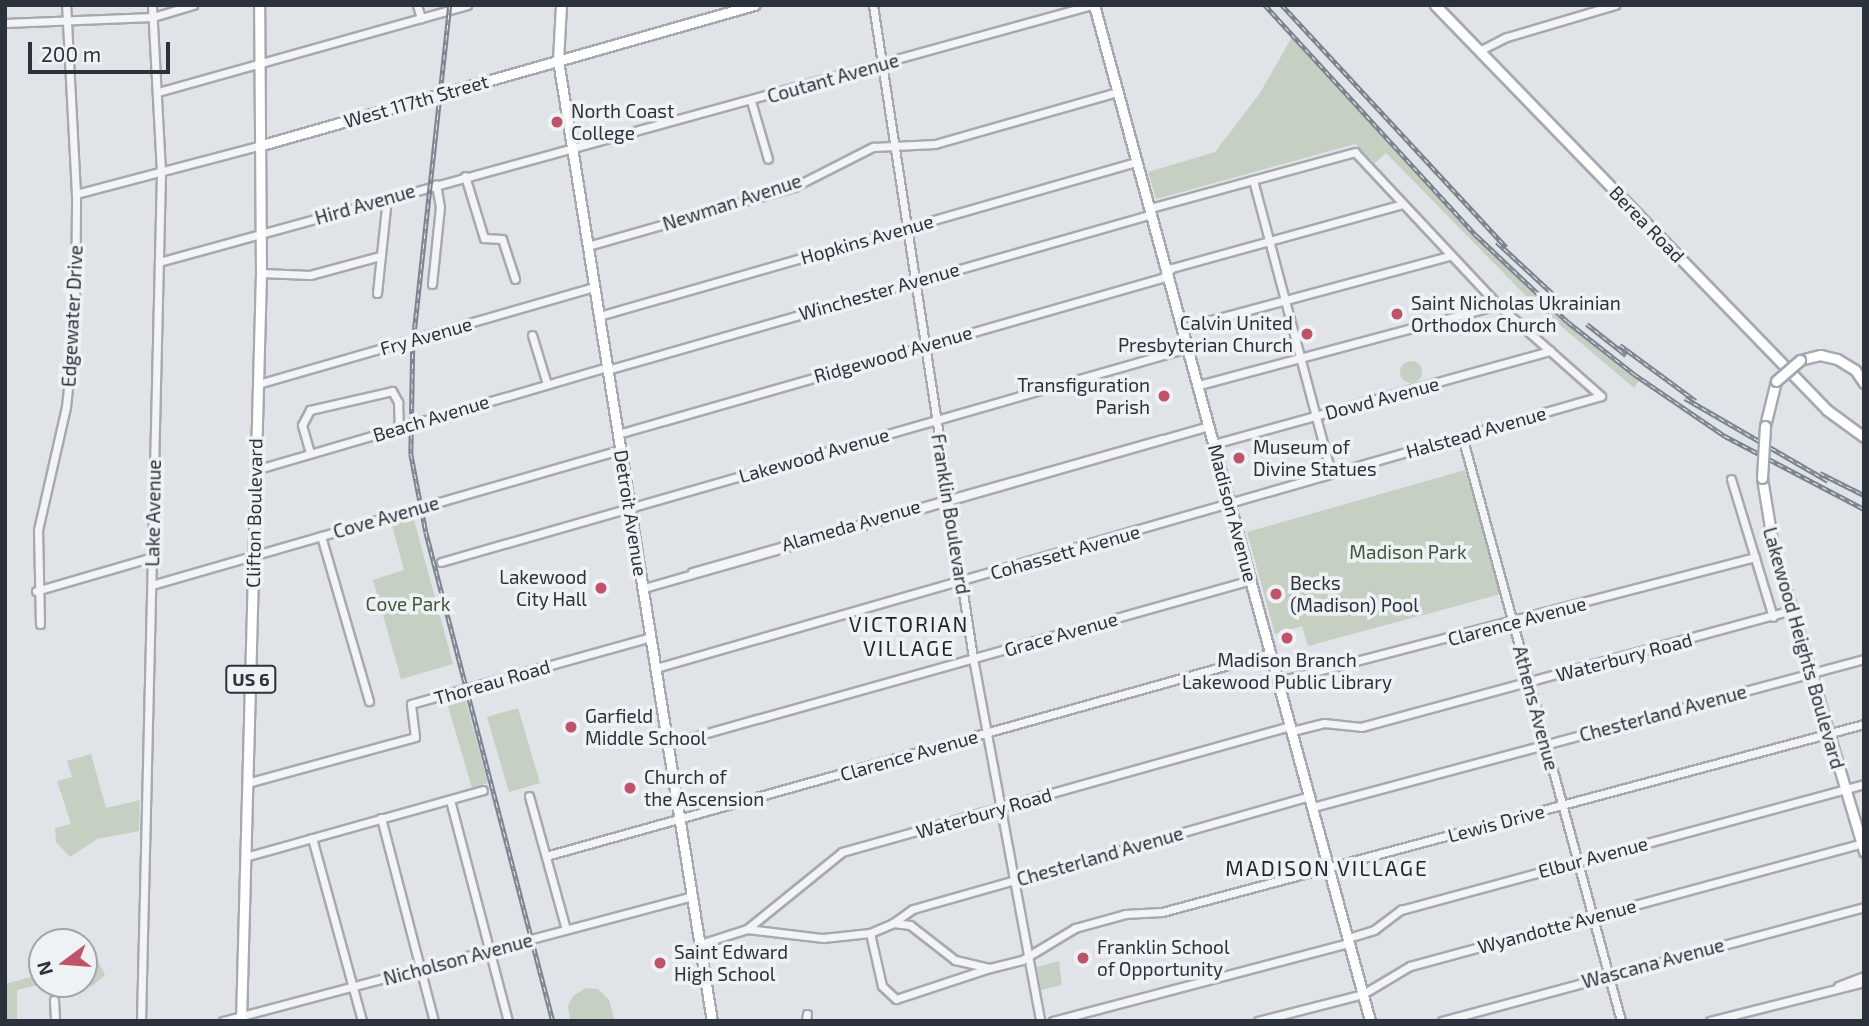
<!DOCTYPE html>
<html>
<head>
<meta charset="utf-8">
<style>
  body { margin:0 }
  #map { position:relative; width:1869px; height:1026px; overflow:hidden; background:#e0e3e7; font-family:"Exo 2",sans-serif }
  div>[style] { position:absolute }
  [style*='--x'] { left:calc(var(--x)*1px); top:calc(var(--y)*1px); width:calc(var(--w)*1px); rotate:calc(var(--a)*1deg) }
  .green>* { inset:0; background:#c6d0c2 }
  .round { border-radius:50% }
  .roads { filter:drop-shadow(2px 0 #a6aab0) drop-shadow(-2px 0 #a6aab0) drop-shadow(0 2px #a6aab0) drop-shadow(0 -2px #a6aab0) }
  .minor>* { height:7px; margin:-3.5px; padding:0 3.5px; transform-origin:3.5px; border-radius:3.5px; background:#f2f4f6 }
  .major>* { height:9px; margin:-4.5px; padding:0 4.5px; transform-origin:4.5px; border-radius:4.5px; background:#fff }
  .rail>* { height:4.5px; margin-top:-2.25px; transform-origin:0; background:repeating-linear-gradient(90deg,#eff2f5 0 5px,#7b848f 0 10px); box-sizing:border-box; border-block:2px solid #7b848f }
  .bridges { filter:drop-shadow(2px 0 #a1a8b1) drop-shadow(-2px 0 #a1a8b1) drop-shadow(0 2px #a1a8b1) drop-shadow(0 -2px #a1a8b1) }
  .major-bridge>* { height:9px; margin:-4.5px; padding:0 4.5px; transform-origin:4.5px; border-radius:4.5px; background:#fff }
  .dots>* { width:19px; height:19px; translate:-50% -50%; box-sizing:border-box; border:4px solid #eff2f5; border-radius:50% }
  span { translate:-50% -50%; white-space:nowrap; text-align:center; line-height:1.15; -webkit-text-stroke:7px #eff2f5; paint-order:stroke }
  .shield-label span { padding:2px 5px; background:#eff2f5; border:2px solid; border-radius:5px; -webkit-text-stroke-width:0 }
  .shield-label { font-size:18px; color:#2b323c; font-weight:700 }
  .street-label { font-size:19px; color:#2b323c }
  .poi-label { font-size:19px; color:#2b323c }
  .left { translate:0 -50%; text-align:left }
  .right { translate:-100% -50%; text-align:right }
  .park-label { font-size:19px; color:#41563a }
  .neighbourhood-label { font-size:21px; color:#1d232d; letter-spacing:2px }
  .frame { position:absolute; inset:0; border:7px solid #2b323c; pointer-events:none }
  .north { position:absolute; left:28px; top:928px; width:70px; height:70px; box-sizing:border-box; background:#eff2f5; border:2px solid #a1a5ab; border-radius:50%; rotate:254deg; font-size:19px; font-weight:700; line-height:28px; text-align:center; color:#2b323c }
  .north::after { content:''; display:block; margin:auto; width:24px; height:32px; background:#be5369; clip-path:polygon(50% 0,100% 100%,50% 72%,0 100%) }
  .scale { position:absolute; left:28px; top:42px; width:142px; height:32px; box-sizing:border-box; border:4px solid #2b323c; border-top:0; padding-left:9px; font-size:21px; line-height:24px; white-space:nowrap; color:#2b323c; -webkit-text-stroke:5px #eff2f5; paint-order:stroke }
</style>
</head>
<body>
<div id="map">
  <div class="green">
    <i style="clip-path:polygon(1292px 37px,1532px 293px,1639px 381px,1634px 388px,1528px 298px,1386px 153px,1375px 163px,1355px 144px,1156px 199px,1148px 172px,1215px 152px,1260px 93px)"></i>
    <i class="round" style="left:1400px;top:361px;width:22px;height:22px"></i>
    <i style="clip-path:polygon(1465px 470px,1501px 594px,1308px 646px,1302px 626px,1275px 634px,1247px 532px)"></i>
    <i style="clip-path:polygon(413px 516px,453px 664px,401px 679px,373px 580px,404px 570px,391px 522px)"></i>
    <i style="clip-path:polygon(464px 694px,488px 783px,472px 788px,446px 699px)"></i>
    <i style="clip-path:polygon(518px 708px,540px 783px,509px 792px,487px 717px)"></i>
    <i style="clip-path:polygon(91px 754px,106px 808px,140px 800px,139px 831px,97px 839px,70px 857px,56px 842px,55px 828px,71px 824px,57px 781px,72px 777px,67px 761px)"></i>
    <i style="clip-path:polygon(94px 953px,105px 975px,91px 987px,84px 981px,84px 958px)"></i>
    <i style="clip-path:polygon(1059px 961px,1062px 985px,1041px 990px,1037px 967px)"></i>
    <i style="clip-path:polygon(42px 974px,42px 984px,17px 990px,17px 1021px,5px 1021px,5px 984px)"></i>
    <i style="clip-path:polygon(598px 989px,609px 1000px,615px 1021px,570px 1021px,568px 1006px,573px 996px,586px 988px)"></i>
  </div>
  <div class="roads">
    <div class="minor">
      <i style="--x:417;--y:5;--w:14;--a:73"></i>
      <i style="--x:873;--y:5;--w:661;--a:81.29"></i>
      <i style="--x:973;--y:658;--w:369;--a:79.5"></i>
      <i style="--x:5;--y:23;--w:148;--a:-2.3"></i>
      <i style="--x:153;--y:17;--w:42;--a:-16.7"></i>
      <i style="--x:1479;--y:51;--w:31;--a:-27"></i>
      <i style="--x:1507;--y:37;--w:113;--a:-16.5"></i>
      <i style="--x:158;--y:92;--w:321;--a:-15.7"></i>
      <i style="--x:751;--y:101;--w:60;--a:73.7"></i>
      <i style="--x:465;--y:176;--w:65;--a:73"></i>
      <i style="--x:484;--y:238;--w:18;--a:3"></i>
      <i style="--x:502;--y:239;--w:42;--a:72"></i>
      <i style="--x:1253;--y:180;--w:303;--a:75.1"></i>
      <i style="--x:76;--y:194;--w:192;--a:-14.8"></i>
      <i style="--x:588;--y:246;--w:214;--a:-16"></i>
      <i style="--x:794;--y:187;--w:89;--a:-26.9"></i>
      <i style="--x:873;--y:147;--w:62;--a:-2.8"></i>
      <i style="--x:935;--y:144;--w:189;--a:-15.9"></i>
      <i style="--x:159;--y:262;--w:968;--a:-15.4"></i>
      <i style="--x:261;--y:273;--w:49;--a:2.3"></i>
      <i style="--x:310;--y:275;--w:73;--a:-15.2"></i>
      <i style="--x:432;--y:284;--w:77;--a:-84.1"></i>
      <i style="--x:440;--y:207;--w:23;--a:-100"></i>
      <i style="--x:377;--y:293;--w:96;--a:-84"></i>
      <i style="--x:599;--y:316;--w:559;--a:-16"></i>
      <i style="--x:1182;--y:328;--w:276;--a:-15.1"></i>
      <i style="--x:532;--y:335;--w:51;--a:73"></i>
      <i style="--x:607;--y:370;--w:567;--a:-15.97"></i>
      <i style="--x:258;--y:384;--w:350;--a:-16.1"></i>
      <i style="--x:1199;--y:385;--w:310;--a:-15"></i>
      <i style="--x:618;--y:434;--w:566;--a:-16"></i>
      <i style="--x:1162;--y:278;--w:14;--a:-45"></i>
      <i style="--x:1172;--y:268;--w:239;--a:-15.5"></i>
      <i style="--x:1462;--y:436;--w:606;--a:74.79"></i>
      <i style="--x:1214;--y:444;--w:349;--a:-15.5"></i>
      <i style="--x:310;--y:453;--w:29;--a:-106"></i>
      <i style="--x:302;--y:425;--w:17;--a:-62"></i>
      <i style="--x:310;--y:410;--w:84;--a:-13"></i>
      <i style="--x:392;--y:391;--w:13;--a:61"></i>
      <i style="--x:398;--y:402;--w:25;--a:88"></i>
      <i style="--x:255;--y:470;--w:367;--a:-16.3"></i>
      <i style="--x:1731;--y:479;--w:144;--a:73.1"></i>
      <i style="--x:321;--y:536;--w:172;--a:73.8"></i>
      <i style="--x:441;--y:562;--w:777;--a:-15.99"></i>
      <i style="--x:692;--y:572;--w:489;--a:-15.8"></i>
      <i style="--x:152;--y:585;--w:488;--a:-16.1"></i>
      <i style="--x:644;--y:588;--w:588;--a:-16"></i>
      <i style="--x:36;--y:591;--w:122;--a:-16.2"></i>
      <i style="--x:40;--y:624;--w:94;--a:-91.2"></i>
      <i style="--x:38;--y:530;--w:126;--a:-77.2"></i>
      <i style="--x:66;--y:407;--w:86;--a:-84"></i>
      <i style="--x:75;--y:321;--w:127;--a:-89.5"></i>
      <i style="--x:76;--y:194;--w:189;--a:-93"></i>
      <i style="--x:656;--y:668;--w:983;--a:-16.06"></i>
      <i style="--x:1601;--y:396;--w:137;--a:-138.5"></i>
      <i style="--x:1498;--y:305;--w:209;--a:-133.1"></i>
      <i style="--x:1355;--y:152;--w:213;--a:164.7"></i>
      <i style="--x:1279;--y:681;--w:492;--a:-14.6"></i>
      <i style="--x:1292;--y:731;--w:33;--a:-14"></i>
      <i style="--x:1324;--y:723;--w:37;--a:6"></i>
      <i style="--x:1361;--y:727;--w:446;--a:-15.2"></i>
      <i style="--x:668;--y:744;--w:606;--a:-15.71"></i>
      <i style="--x:247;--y:783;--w:174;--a:-15.3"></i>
      <i style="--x:415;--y:737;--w:33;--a:-97"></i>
      <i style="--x:411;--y:704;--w:249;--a:-15.6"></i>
      <i style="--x:529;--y:796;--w:138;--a:74.5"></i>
      <i style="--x:450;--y:800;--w:228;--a:75.3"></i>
      <i style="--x:1313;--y:807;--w:571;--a:-15.03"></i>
      <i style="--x:381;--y:818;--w:210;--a:75.4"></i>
      <i style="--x:312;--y:838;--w:190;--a:74.7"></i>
      <i style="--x:546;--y:856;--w:753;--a:-15.64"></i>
      <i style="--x:245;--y:857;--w:247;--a:-15.7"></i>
      <i style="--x:893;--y:923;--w:24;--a:-35"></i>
      <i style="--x:913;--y:909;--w:413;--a:-15.9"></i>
      <i style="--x:747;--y:929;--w:77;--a:6.8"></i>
      <i style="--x:823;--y:938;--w:47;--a:-6.1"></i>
      <i style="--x:870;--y:933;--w:25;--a:-23"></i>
      <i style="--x:893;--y:923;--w:17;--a:7"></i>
      <i style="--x:910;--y:925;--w:57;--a:37.9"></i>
      <i style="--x:955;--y:960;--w:36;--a:13"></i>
      <i style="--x:990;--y:968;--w:33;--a:-14"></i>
      <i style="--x:1022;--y:960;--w:62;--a:-31.1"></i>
      <i style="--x:1075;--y:928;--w:52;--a:-15.6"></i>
      <i style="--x:1125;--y:914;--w:37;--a:-3"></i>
      <i style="--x:1162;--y:912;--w:727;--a:-14.99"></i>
      <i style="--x:870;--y:933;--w:54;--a:77.2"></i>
      <i style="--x:882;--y:986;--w:19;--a:43"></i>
      <i style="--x:896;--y:999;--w:99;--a:-18.3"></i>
      <i style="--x:1348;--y:938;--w:27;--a:-17"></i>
      <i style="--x:1374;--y:930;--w:34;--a:-37"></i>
      <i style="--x:1401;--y:910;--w:480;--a:-15.2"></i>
      <i style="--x:700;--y:944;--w:49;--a:-17.7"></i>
      <i style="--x:747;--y:929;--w:122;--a:-39"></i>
      <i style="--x:842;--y:852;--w:466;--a:-15.7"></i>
      <i style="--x:1838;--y:986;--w:28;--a:-21"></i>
      <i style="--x:54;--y:1000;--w:21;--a:87"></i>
      <i style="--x:141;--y:1021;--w:849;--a:-88.65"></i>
      <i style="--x:161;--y:172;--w:167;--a:-93.1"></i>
      <i style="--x:223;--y:1021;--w:486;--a:-14.9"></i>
      <i style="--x:806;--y:1021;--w:7;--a:-82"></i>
      <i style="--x:1053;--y:1021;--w:306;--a:-14.8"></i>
      <i style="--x:1258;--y:1021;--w:108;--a:-14.4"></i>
      <i style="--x:1363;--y:994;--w:55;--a:-30.8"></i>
      <i style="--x:1410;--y:966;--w:470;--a:-15.2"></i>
      <i style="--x:1442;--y:1021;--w:437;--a:-15.1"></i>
      <i style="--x:1710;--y:1021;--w:159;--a:-14.2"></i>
    </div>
    <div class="major">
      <i style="--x:561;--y:5;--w:55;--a:93.1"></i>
      <i style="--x:558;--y:60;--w:973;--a:80.9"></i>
      <i style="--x:1094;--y:5;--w:1053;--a:74.8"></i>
      <i style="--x:1435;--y:5;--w:564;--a:45.93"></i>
      <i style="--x:1827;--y:410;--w:46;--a:36.1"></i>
      <i style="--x:262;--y:145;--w:512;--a:-15.88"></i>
      <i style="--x:1800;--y:360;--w:21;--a:-14"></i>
      <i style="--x:1820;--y:355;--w:17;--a:13"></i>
      <i style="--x:1837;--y:359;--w:21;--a:31"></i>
      <i style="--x:1855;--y:370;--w:16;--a:55"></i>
      <i style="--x:1765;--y:426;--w:46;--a:-76.3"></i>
      <i style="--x:1762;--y:478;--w:69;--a:80.8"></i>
      <i style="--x:1773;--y:546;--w:319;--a:73.4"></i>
      <i style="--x:241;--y:1021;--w:748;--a:-88.47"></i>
      <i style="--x:261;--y:273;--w:268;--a:-90.4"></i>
    </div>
  </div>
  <div class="rail">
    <i style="--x:450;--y:5;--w:341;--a:96.2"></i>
    <i style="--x:413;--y:344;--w:110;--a:91"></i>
    <i style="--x:411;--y:454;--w:79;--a:79.1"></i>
    <i style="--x:426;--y:532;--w:505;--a:75.44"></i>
    <i style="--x:1265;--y:5;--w:314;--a:47.5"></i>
    <i style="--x:1477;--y:236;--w:125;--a:43.4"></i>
    <i style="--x:1568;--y:322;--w:84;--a:38.2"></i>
    <i style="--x:1634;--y:374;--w:110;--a:34.3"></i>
    <i style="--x:1725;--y:436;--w:157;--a:27.7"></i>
    <i style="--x:1282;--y:5;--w:330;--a:47.2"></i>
    <i style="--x:1497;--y:242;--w:94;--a:42.8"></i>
    <i style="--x:1587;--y:324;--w:50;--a:38.5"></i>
    <i style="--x:1620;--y:345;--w:94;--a:36.4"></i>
    <i style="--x:1685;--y:398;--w:165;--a:30.1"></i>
    <i style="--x:1820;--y:473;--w:49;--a:26.6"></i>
  </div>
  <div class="bridges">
    <div class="major-bridge">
      <i style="--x:1776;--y:381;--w:32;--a:-41"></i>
      <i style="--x:1762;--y:478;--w:52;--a:-86.7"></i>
    </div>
  </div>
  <div class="dots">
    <i style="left:557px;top:122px;background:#be5369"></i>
    <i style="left:1397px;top:314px;background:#be5369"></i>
    <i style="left:1307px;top:334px;background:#be5369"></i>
    <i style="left:1164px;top:396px;background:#be5369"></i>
    <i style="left:1239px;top:458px;background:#be5369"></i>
    <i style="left:601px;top:588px;background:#be5369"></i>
    <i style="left:1276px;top:594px;background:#be5369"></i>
    <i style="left:1287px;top:638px;background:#be5369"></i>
    <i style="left:571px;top:727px;background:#be5369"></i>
    <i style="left:630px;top:788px;background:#be5369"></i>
    <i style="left:1083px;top:958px;background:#be5369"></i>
    <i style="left:660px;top:963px;background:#be5369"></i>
  </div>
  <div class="shield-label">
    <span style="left:251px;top:679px">US 6</span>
  </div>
  <div class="street-label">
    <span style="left:833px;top:78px;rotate:-16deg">Coutant Avenue</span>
    <span style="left:416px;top:101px;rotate:-16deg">West 117th Street</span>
    <span style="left:732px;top:202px;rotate:-18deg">Newman Avenue</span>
    <span style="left:365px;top:204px;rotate:-16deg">Hird Avenue</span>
    <span style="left:1647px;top:224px;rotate:46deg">Berea Road</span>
    <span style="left:867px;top:239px;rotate:-16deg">Hopkins Avenue</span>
    <span style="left:879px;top:291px;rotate:-16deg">Winchester Avenue</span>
    <span style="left:72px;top:316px;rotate:-87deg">Edgewater Drive</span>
    <span style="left:426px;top:336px;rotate:-16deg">Fry Avenue</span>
    <span style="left:893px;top:354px;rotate:-16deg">Ridgewood Avenue</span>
    <span style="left:1382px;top:398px;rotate:-15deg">Dowd Avenue</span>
    <span style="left:431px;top:418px;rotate:-17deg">Beach Avenue</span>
    <span style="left:1476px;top:432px;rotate:-16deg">Halstead Avenue</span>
    <span style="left:814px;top:455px;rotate:-16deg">Lakewood Avenue</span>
    <span style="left:153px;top:513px;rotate:-89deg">Lake Avenue</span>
    <span style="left:254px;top:513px;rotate:-89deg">Clifton Boulevard</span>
    <span style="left:631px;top:513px;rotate:81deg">Detroit Avenue</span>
    <span style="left:1233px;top:513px;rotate:75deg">Madison Avenue</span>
    <span style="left:951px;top:514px;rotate:81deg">Franklin Boulevard</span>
    <span style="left:386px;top:517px;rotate:-16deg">Cove Avenue</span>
    <span style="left:851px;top:525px;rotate:-16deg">Alameda Avenue</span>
    <span style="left:1065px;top:552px;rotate:-16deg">Cohassett Avenue</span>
    <span style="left:1517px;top:621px;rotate:-15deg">Clarence Avenue</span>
    <span style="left:1061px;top:634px;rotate:-16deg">Grace Avenue</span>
    <span style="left:1804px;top:648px;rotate:74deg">Lakewood Heights Boulevard</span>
    <span style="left:1624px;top:657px;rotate:-15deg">Waterbury Road</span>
    <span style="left:492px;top:682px;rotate:-16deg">Thoreau Road</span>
    <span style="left:1536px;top:708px;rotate:75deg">Athens Avenue</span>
    <span style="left:1663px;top:713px;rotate:-15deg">Chesterland Avenue</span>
    <span style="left:909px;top:755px;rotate:-16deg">Clarence Avenue</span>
    <span style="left:984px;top:813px;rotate:-16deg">Waterbury Road</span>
    <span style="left:1496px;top:823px;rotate:-15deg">Lewis Drive</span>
    <span style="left:1100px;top:856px;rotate:-16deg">Chesterland Avenue</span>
    <span style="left:1593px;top:857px;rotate:-15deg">Elbur Avenue</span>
    <span style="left:1557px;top:926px;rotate:-15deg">Wyandotte Avenue</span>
    <span style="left:458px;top:959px;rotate:-15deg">Nicholson Avenue</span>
    <span style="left:1653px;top:963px;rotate:-15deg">Wascana Avenue</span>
  </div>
  <div class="poi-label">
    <span class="left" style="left:571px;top:122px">North Coast<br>College</span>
    <span class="left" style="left:1411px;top:314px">Saint Nicholas Ukrainian<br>Orthodox Church</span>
    <span class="right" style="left:1293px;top:334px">Calvin United<br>Presbyterian Church</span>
    <span class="right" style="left:1150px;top:396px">Transfiguration<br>Parish</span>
    <span class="left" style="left:1253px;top:458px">Museum of<br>Divine Statues</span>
    <span class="right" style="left:587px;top:588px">Lakewood<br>City Hall</span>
    <span class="left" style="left:1290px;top:594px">Becks<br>(Madison) Pool</span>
    <span style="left:1287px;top:671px">Madison Branch<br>Lakewood Public Library</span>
    <span class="left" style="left:585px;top:727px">Garfield<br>Middle School</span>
    <span class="left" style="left:644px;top:788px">Church of<br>the Ascension</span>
    <span class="left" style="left:1097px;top:958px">Franklin School<br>of Opportunity</span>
    <span class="left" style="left:674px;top:963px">Saint Edward<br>High School</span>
  </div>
  <div class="park-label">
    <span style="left:1408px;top:552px">Madison Park</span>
    <span style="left:408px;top:604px">Cove Park</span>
  </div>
  <div class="neighbourhood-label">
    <span style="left:909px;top:636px">VICTORIAN<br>VILLAGE</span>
    <span style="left:1327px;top:868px">MADISON VILLAGE</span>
  </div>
  <div class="frame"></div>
  <div class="north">N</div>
  <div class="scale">200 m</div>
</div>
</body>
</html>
